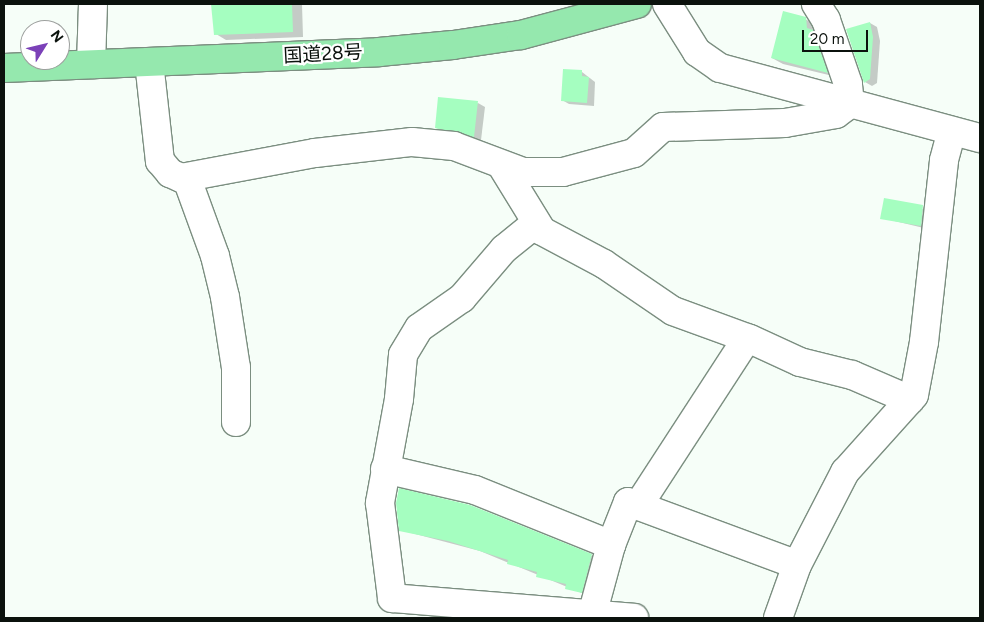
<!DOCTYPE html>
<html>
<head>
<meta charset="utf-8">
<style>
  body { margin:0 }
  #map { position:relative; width:984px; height:622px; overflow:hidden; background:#f6fef8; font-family:Figtree,"Noto Sans JP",sans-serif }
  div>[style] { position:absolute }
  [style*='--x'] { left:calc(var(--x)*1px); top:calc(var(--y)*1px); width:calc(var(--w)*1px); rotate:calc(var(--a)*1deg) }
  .shadow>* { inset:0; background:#0003 }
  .building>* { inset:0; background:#a5fec0 }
  .roads { filter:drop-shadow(1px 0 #7b8e80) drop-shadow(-1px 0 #7b8e80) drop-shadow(0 1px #7b8e80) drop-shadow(0 -1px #7b8e80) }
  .minor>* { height:28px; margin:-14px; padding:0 14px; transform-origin:14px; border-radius:14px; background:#fff }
  .highway>* { height:28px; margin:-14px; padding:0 14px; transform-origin:14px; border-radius:14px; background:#95e8ae }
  span { translate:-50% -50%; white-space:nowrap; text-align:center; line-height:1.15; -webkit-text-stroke:4.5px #fff; paint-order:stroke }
  .street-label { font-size:19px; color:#0b120d }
  .frame { position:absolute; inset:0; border:5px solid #0b120d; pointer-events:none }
  .north { position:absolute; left:20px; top:20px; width:50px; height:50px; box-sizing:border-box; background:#fff; border:1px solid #9da09e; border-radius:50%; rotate:54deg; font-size:14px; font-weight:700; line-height:20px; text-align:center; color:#0b120d }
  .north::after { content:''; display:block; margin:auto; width:18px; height:22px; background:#7b41b8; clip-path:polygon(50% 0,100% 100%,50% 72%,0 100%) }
  .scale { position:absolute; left:802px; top:30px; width:66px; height:22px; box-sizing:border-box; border:2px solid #0b120d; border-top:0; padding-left:6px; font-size:15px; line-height:18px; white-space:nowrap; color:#0b120d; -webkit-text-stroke:4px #fff; paint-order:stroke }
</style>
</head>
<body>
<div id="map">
  <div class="shadow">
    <i style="clip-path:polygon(213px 4px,302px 4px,303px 37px,226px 40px,216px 34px)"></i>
    <i style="clip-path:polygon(805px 19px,816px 25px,837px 77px,783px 64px,772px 58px)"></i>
    <i style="clip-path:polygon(870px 23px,877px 27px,880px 41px,877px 83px,872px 86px,865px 82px)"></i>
    <i style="clip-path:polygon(564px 70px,582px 72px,595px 82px,594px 106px,569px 104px,562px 100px)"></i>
    <i style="clip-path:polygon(478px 103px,485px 107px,481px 140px,436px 128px)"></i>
    <i style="clip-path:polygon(885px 200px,930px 211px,928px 229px,882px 218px)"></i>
    <i style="clip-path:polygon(470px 506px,599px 559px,589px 596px,480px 551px,400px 530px)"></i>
  </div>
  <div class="building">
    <i style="clip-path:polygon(211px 4px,292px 4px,293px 32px,214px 35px)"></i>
    <i style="clip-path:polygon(783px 11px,806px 17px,807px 28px,813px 30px,828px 73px,771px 58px)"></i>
    <i style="clip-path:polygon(870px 22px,873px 37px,870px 79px,864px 83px,846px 29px)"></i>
    <i style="clip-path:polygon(563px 69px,582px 70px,582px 76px,589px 77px,587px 103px,561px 101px)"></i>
    <i style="clip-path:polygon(438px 97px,478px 101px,474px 137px,435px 128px)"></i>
    <i style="clip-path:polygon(884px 198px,923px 205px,921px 226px,880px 219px)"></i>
    <i style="clip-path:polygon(399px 488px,470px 505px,592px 554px,582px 593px,565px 589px,566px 584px,536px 577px,537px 572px,507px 564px,508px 560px,448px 541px,399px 531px,396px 503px)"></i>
  </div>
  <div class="roads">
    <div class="minor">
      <i style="--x:667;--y:4;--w:57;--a:58"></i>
      <i style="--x:697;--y:52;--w:28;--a:35"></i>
      <i style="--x:720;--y:68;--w:269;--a:15.1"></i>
      <i style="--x:149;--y:62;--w:100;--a:83.7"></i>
      <i style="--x:160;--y:161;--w:16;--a:50"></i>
      <i style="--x:170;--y:173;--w:12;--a:24"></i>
      <i style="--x:181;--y:178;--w:136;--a:-10.6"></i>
      <i style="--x:315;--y:153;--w:98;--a:-6.5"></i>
      <i style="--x:412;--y:142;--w:42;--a:5.4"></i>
      <i style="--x:454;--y:146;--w:74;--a:20.6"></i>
      <i style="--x:523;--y:172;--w:40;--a:0"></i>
      <i style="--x:563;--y:172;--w:73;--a:-15"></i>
      <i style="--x:634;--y:153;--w:39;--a:-42"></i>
      <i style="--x:663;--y:127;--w:122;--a:-1.9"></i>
      <i style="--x:785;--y:123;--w:52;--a:-10"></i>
      <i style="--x:836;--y:114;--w:17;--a:-36"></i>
      <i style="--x:850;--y:104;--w:20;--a:-96"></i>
      <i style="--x:848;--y:84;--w:68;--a:-109"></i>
      <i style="--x:826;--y:20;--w:19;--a:-122"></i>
      <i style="--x:91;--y:64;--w:60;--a:-88.1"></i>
      <i style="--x:502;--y:166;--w:76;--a:58.4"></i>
      <i style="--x:542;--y:231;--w:70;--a:28"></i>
      <i style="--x:604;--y:264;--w:83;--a:34.3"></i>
      <i style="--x:673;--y:311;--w:82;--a:20"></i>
      <i style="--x:750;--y:339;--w:55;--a:24.7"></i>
      <i style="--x:800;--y:362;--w:54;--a:14"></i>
      <i style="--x:852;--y:375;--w:63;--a:23.3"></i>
      <i style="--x:187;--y:179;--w:82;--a:70"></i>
      <i style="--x:215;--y:256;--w:42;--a:76.3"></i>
      <i style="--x:225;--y:297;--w:72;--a:81.2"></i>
      <i style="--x:236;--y:368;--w:54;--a:90"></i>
      <i style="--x:535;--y:224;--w:40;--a:141"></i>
      <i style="--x:504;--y:249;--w:65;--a:130.6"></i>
      <i style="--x:462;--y:298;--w:52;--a:145.1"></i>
      <i style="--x:419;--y:328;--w:31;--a:121"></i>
      <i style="--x:403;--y:355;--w:44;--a:95.2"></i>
      <i style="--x:399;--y:399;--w:106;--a:100.4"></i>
      <i style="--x:380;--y:503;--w:96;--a:82.8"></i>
      <i style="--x:392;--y:598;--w:243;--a:4.7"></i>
      <i style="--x:385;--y:469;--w:92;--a:13.1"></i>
      <i style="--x:475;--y:490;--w:147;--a:22"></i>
      <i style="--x:638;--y:506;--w:200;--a:-57"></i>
      <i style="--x:592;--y:615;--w:73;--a:-74.8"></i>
      <i style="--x:611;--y:545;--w:46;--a:-68.4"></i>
      <i style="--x:628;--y:502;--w:180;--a:20.4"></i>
      <i style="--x:778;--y:618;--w:56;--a:-70.3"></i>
      <i style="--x:797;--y:565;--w:105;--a:-62.7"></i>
      <i style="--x:845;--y:472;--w:103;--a:-48.1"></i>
      <i style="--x:914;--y:395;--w:54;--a:-79.3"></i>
      <i style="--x:924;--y:342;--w:183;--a:-83.7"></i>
      <i style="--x:944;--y:160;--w:30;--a:-75"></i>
    </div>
    <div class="highway">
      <i style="--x:4;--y:68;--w:375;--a:-2.4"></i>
      <i style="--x:379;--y:52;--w:74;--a:-5.4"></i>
      <i style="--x:453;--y:45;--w:69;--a:-8.4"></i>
      <i style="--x:521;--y:35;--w:120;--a:-15"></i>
    </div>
  </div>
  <div class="street-label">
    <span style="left:323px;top:54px;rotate:-3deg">国道28号</span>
  </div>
  <div class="frame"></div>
  <div class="north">N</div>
  <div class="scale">20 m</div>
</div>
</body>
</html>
